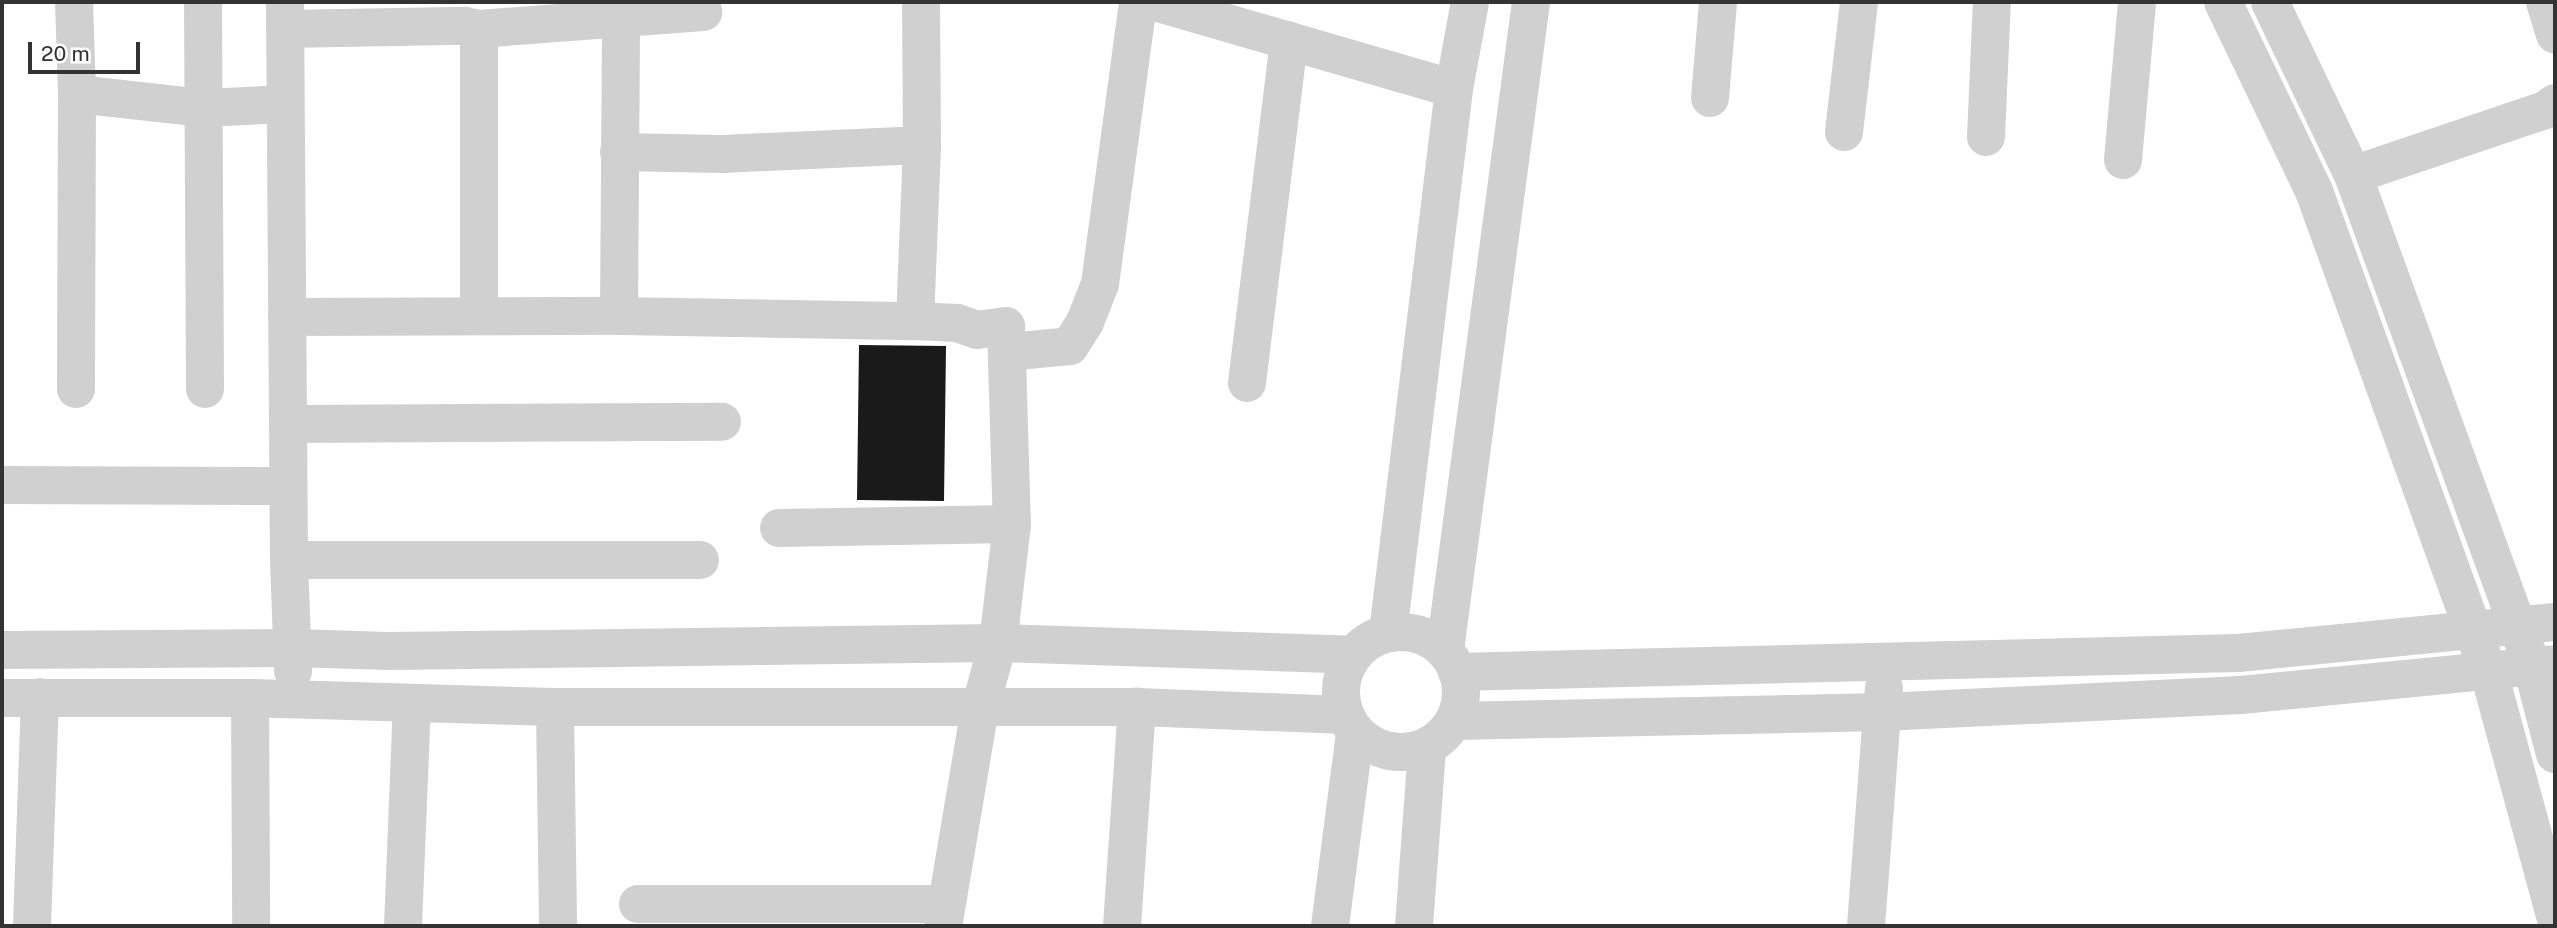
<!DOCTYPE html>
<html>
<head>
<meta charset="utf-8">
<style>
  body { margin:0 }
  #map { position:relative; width:2557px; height:928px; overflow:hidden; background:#fff; font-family:"Public Sans",sans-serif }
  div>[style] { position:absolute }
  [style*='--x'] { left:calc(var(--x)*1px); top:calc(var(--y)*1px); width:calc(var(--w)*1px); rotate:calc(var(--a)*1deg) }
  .building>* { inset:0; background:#1a1a1a }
  .minor>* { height:38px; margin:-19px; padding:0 19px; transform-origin:19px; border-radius:19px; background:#d0d0d0 }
  .minor>.ring { margin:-19px; padding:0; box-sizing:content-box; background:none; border:38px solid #d0d0d0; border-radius:50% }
  span { translate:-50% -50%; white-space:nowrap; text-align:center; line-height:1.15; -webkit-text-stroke:7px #fff; paint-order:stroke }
  .frame { position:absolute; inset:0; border:4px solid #333; pointer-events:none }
  .scale { position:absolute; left:28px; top:42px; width:112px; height:32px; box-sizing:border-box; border:4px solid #333; border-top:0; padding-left:9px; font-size:21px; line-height:24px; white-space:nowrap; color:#333; -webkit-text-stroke:5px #fff; paint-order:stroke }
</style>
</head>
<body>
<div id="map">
  <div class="building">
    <i style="clip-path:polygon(859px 345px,946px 346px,944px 501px,857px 500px)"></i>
  </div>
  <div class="minor">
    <i style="--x:74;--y:2;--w:92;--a:88.1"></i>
    <i style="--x:77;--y:94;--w:295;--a:90.2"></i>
    <i style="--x:203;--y:2;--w:387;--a:89.7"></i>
    <i style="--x:285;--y:2;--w:558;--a:89.59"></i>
    <i style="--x:289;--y:560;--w:111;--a:87.9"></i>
    <i style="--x:1155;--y:2;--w:311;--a:16.2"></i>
    <i style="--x:2223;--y:2;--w:210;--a:64.3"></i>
    <i style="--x:2314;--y:191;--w:520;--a:70.1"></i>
    <i style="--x:2491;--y:680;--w:245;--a:74.8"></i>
    <i style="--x:2270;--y:2;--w:192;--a:64.4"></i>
    <i style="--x:2353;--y:175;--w:523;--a:69.97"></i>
    <i style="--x:2532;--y:666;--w:91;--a:75.4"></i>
    <i style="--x:2545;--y:2;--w:34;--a:73"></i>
    <i style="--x:285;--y:29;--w:180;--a:-1"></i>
    <i style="--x:465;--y:26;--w:14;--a:12"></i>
    <i style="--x:479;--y:29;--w:225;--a:-4.3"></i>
    <i style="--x:77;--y:94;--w:128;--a:6.3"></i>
    <i style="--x:204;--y:108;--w:81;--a:-2.8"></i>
    <i style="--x:1710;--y:98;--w:96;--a:-85.2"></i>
    <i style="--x:1844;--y:132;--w:131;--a:-83.4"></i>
    <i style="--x:1986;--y:137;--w:135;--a:-87.5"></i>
    <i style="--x:619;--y:152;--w:103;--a:1.1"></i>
    <i style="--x:722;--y:154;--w:200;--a:-2.6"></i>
    <i style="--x:2123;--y:160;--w:159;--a:-84.9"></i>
    <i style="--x:2353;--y:175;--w:203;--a:-18.7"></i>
    <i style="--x:2545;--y:110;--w:12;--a:-35"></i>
    <i style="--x:479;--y:316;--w:287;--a:-90"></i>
    <i style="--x:619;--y:316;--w:298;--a:-89.6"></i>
    <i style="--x:287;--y:317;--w:332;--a:-0.2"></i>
    <i style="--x:619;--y:316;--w:296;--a:1"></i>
    <i style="--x:915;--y:321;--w:42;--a:2.7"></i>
    <i style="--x:957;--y:323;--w:21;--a:19"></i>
    <i style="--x:977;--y:330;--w:29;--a:-8"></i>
    <i style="--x:1006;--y:326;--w:198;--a:88.3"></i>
    <i style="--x:1012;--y:524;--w:120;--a:96.7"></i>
    <i style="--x:998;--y:643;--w:67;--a:105.5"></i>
    <i style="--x:980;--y:708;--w:221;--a:99.6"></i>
    <i style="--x:915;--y:321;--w:176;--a:-87.7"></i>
    <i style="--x:922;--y:145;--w:143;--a:-90.4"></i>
    <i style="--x:1008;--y:352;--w:62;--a:-5.5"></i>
    <i style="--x:1070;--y:346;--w:28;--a:-58"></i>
    <i style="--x:1085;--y:322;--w:41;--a:-68.5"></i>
    <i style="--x:1100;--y:284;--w:285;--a:-82.3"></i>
    <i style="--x:1247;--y:383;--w:345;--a:-83"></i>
    <i style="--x:288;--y:424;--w:434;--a:-0.3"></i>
    <i style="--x:2;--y:485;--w:286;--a:0.2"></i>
    <i style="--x:779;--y:528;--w:233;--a:-1"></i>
    <i style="--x:289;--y:560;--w:411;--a:0"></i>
    <i class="ring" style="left:1341px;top:632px;width:82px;height:82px"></i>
    <i style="--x:1388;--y:633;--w:548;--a:-83.08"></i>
    <i style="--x:1454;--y:89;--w:88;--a:-79.6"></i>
    <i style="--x:2;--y:650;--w:292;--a:-0.4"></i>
    <i style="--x:294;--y:648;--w:94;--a:1.8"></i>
    <i style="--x:388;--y:651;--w:610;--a:-0.75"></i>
    <i style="--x:998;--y:643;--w:355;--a:1.9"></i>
    <i style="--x:1445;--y:650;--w:654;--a:-82.44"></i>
    <i style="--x:1457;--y:672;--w:781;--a:-1.39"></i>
    <i style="--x:2238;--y:653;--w:319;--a:-5.6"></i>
    <i style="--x:2;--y:698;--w:248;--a:0"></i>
    <i style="--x:250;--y:698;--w:305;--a:1.7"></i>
    <i style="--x:555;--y:707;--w:582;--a:0"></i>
    <i style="--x:1137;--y:707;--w:207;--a:2.2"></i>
    <i style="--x:250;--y:698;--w:228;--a:89.7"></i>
    <i style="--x:555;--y:707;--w:219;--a:89.2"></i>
    <i style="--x:1454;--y:721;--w:428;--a:-1.2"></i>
    <i style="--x:1882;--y:712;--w:359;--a:-2.7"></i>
    <i style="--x:2241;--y:695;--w:316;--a:-5.6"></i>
    <i style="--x:638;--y:904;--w:308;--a:0"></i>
    <i style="--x:32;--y:926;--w:229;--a:-88"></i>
    <i style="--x:403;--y:926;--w:222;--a:-87.7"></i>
    <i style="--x:1122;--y:926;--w:220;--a:-86.1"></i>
    <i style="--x:1330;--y:926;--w:195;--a:-82.6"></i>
    <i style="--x:1414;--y:926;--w:178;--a:-85.8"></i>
    <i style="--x:1866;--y:926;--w:239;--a:-85.7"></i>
  </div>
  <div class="frame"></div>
  <div class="scale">20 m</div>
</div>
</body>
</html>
